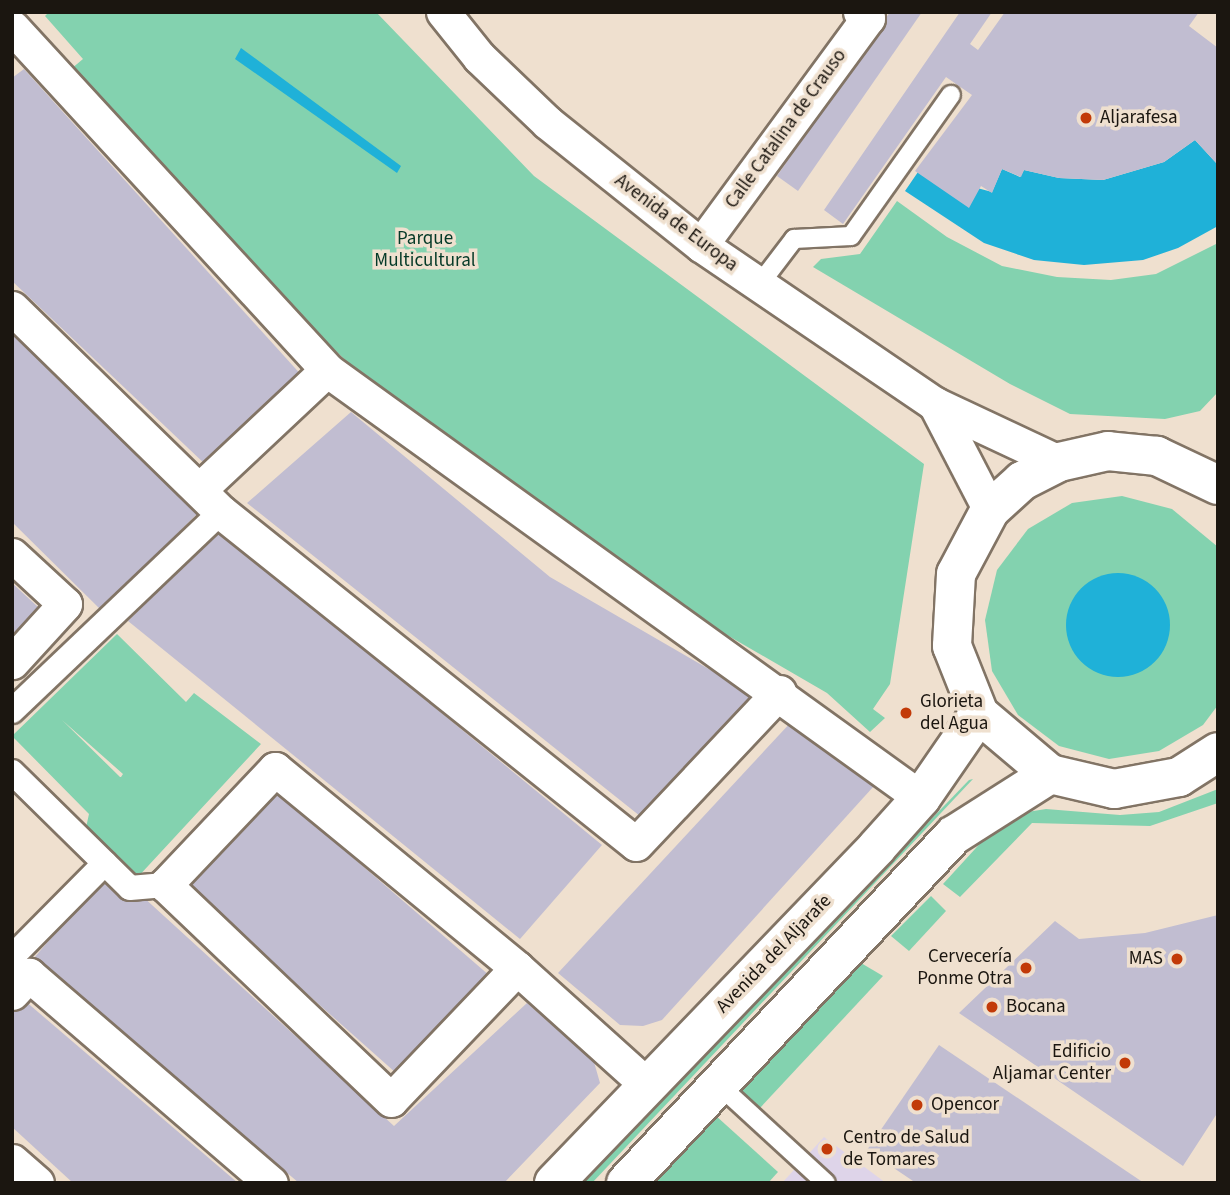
<!DOCTYPE html>
<html>
<head>
<meta charset="utf-8">
<style>
  body { margin:0 }
  #map { position:relative; width:1230px; height:1195px; overflow:hidden; background:#efe0cf; font-family:"Source Sans 3",sans-serif }
  div>[style] { position:absolute }
  [style*='--x'] { left:calc(var(--x)*1px); top:calc(var(--y)*1px); width:calc(var(--w)*1px); rotate:calc(var(--a)*1deg) }
  .medical>* { inset:0; background:#ded4e9 }
  .green>* { inset:0; background:#83d2af }
  .water>* { inset:0; background:#1fb1d8 }
  .round { border-radius:50% }
  .building>* { inset:0; background:#c1bdd1 }
  .roads { filter:drop-shadow(2px 0 #827465) drop-shadow(-2px 0 #827465) drop-shadow(0 2px #827465) drop-shadow(0 -2px #827465) }
  .service>* { height:18px; margin:-9px; padding:0 9px; transform-origin:9px; border-radius:9px; background:#fff }
  .pedestrian>* { height:24px; margin:-12px; padding:0 12px; transform-origin:12px; border-radius:12px; background:#fff }
  .minor>* { height:33px; margin:-16.5px; padding:0 16.5px; transform-origin:16.5px; border-radius:16.5px; background:#fff }
  .secondary>* { height:38px; margin:-19px; padding:0 19px; transform-origin:19px; border-radius:19px; background:#fff }
  .dots>* { width:19px; height:19px; translate:-50% -50%; box-sizing:border-box; border:4px solid #efe0cf; border-radius:50% }
  span { translate:-50% -50%; white-space:nowrap; text-align:center; line-height:1.15; -webkit-text-stroke:7px #efe0cf; paint-order:stroke }
  .poi-label { font-size:19px; color:#1b1610 }
  .left { translate:0 -50%; text-align:left }
  .right { translate:-100% -50%; text-align:right }
  .street-label { font-size:19px; color:#1b1610 }
  .park-label { font-size:19px; color:#043927 }
  .frame { position:absolute; inset:0; border:14px solid #1b1610; pointer-events:none }
</style>
</head>
<body>
<div id="map">
  <div class="medical">
    <i style="clip-path:polygon(824px 1137px,886px 1183px,782px 1183px)"></i>
  </div>
  <div class="green">
    <i style="clip-path:polygon(49px 12px,376px 12px,534px 176px,924px 464px,890px 684px,873px 709px,885px 718px,870px 732px,827px 693px,701px 620px,356px 370px,305px 322px,71px 69px,83px 59px,45px 16px)"></i>
    <i style="clip-path:polygon(897px 201px,947px 237px,1002px 266px,1057px 277px,1111px 280px,1156px 274px,1218px 243px,1218px 392px,1200px 411px,1165px 419px,1070px 414px,1010px 384px,813px 267px,821px 259px,860px 254px)"></i>
    <i style="clip-path:polygon(1122px 496px,1172px 509px,1218px 547px,1218px 705px,1203px 725px,1159px 751px,1109px 759px,1059px 746px,1018px 715px,992px 671px,985px 620px,997px 570px,1028px 529px,1072px 503px)"></i>
    <i style="clip-path:polygon(evenodd,117px 634px,186px 702px,194px 693px,261px 744px,136px 879px,85px 832px,89px 814px,12px 736px,117px 634px,62px 720px,123px 774px,121px 777px,120px 777px,62px 720px)"></i>
    <i style="clip-path:polygon(973px 779px,592px 1183px,580px 1183px,969px 780px)"></i>
    <i style="clip-path:polygon(1218px 789px,1218px 803px,1150px 826px,1032px 823px,960px 897px,943px 884px,997px 825px,1021px 813px,1046px 809px,1120px 815px,1159px 812px)"></i>
    <i style="clip-path:polygon(931px 896px,946px 911px,909px 951px,891px 936px)"></i>
    <i style="clip-path:polygon(861px 963px,883px 976px,760px 1108px,741px 1093px,742px 1085px)"></i>
    <i style="clip-path:polygon(715px 1115px,778px 1172px,768px 1183px,648px 1183px)"></i>
  </div>
  <div class="water">
    <i style="clip-path:polygon(241px 48px,401px 166px,397px 173px,235px 59px)"></i>
    <i style="clip-path:polygon(1195px 140px,1218px 165px,1218px 226px,1178px 248px,1143px 260px,1084px 265px,1034px 260px,984px 243px,905px 191px,918px 172px,992px 192px,1002px 169px,1020px 177px,1024px 170px,1059px 178px,1103px 180px,1164px 162px)"></i>
    <i class="round" style="left:1066px;top:573px;width:104px;height:104px"></i>
  </div>
  <div class="building">
    <i style="clip-path:polygon(890px 12px,922px 12px,798px 191px,777px 176px)"></i>
    <i style="clip-path:polygon(960px 12px,992px 12px,970px 44px,978px 50px,1005px 12px,1199px 12px,1189px 26px,1218px 48px,1218px 165px,1195px 140px,1164px 162px,1103px 180px,1059px 178px,1024px 170px,1021px 177px,1002px 169px,992px 193px,981px 186px,969px 208px,915px 171px,972px 95px,946px 77px,843px 224px,824px 210px)"></i>
    <i style="clip-path:polygon(24px 69px,304px 378px,207px 466px,12px 281px,12px 78px)"></i>
    <i style="clip-path:polygon(12px 332px,200px 511px,101px 610px,12px 522px)"></i>
    <i style="clip-path:polygon(351px 412px,550px 577px,757px 697px,640px 816px,247px 503px)"></i>
    <i style="clip-path:polygon(219px 530px,602px 845px,520px 939px,128px 621px)"></i>
    <i style="clip-path:polygon(12px 583px,38px 607px,12px 635px)"></i>
    <i style="clip-path:polygon(793px 720px,874px 786px,662px 1020px,643px 1026px,620px 1025px,558px 973px)"></i>
    <i style="clip-path:polygon(277px 792px,490px 976px,396px 1073px,188px 888px)"></i>
    <i style="clip-path:polygon(103px 877px,141px 895px,394px 1126px,527px 1003px,594px 1062px,600px 1083px,504px 1183px,299px 1183px,34px 958px)"></i>
    <i style="clip-path:polygon(1218px 915px,1218px 1112px,1183px 1166px,959px 1013px,1055px 921px,1079px 939px,1145px 933px)"></i>
    <i style="clip-path:polygon(24px 1000px,238px 1183px,73px 1183px,12px 1127px,12px 1012px)"></i>
    <i style="clip-path:polygon(939px 1045px,1144px 1183px,916px 1183px,867px 1150px)"></i>
  </div>
  <div class="roads">
    <div class="service">
      <i style="--x:759;--y:285;--w:58;--a:-52.7"></i>
      <i style="--x:794;--y:239;--w:57;--a:-3"></i>
      <i style="--x:851;--y:236;--w:173;--a:-54.7"></i>
      <i style="--x:719;--y:1085;--w:145;--a:42.5"></i>
    </div>
    <div class="pedestrian">
      <i style="--x:12;--y:711;--w:289;--a:-43.6"></i>
      <i style="--x:12;--y:772;--w:165;--a:44.5"></i>
      <i style="--x:130;--y:888;--w:35;--a:-5"></i>
      <i style="--x:12;--y:957;--w:132;--a:-45.3"></i>
    </div>
    <div class="minor">
      <i style="--x:443;--y:12;--w:58;--a:51.3"></i>
      <i style="--x:479;--y:57;--w:95;--a:43.7"></i>
      <i style="--x:548;--y:123;--w:196;--a:38.6"></i>
      <i style="--x:701;--y:245;--w:283;--a:34.2"></i>
      <i style="--x:935;--y:404;--w:137;--a:25.1"></i>
      <i style="--x:12;--y:27;--w:466;--a:47.4"></i>
      <i style="--x:327;--y:370;--w:732;--a:35.77"></i>
      <i style="--x:701;--y:245;--w:282;--a:-53.7"></i>
      <i style="--x:868;--y:18;--w:10;--a:-143"></i>
      <i style="--x:12;--y:308;--w:292;--a:44.3"></i>
      <i style="--x:221;--y:512;--w:531;--a:38.66"></i>
      <i style="--x:636;--y:844;--w:209;--a:-46.7"></i>
      <i style="--x:935;--y:404;--w:119;--a:62.6"></i>
      <i style="--x:199;--y:490;--w:175;--a:-43.2"></i>
      <i style="--x:12;--y:555;--w:72;--a:42.8"></i>
      <i style="--x:65;--y:604;--w:79;--a:132.4"></i>
      <i style="--x:517;--y:968;--w:182;--a:133.7"></i>
      <i style="--x:391;--y:1100;--w:312;--a:-136.4"></i>
      <i style="--x:165;--y:885;--w:160;--a:-46.5"></i>
      <i style="--x:275;--y:769;--w:313;--a:39.4"></i>
      <i style="--x:517;--y:968;--w:176;--a:42"></i>
      <i style="--x:12;--y:993;--w:25;--a:-47"></i>
      <i style="--x:29;--y:975;--w:319;--a:40.7"></i>
      <i style="--x:12;--y:1161;--w:33;--a:41"></i>
    </div>
    <div class="secondary">
      <i style="--x:1218;--y:485;--w:68;--a:-154.6"></i>
      <i style="--x:1157;--y:456;--w:49;--a:-174.2"></i>
      <i style="--x:1108;--y:451;--w:50;--a:167.3"></i>
      <i style="--x:1059;--y:462;--w:42;--a:152.8"></i>
      <i style="--x:1022;--y:481;--w:43;--a:137.8"></i>
      <i style="--x:990;--y:510;--w:72;--a:118"></i>
      <i style="--x:956;--y:574;--w:72;--a:93.2"></i>
      <i style="--x:952;--y:646;--w:73;--a:68.3"></i>
      <i style="--x:979;--y:714;--w:93;--a:40.2"></i>
      <i style="--x:1050;--y:774;--w:66;--a:13.2"></i>
      <i style="--x:1114;--y:789;--w:66;--a:-10.5"></i>
      <i style="--x:1179;--y:777;--w:46;--a:-32.7"></i>
      <i style="--x:554;--y:1183;--w:466;--a:-46.1"></i>
      <i style="--x:877;--y:847;--w:66;--a:-48.1"></i>
      <i style="--x:921;--y:798;--w:102;--a:-55.4"></i>
      <i style="--x:626;--y:1183;--w:478;--a:-46.7"></i>
      <i style="--x:954;--y:835;--w:114;--a:-32.4"></i>
    </div>
  </div>
  <div class="dots">
    <i style="left:1086px;top:118px;background:#c23a08"></i>
    <i style="left:906px;top:713px;background:#c23a08"></i>
    <i style="left:1177px;top:959px;background:#c23a08"></i>
    <i style="left:1026px;top:968px;background:#c23a08"></i>
    <i style="left:992px;top:1007px;background:#c23a08"></i>
    <i style="left:1125px;top:1063px;background:#c23a08"></i>
    <i style="left:917px;top:1105px;background:#c23a08"></i>
    <i style="left:827px;top:1149px;background:#c23a08"></i>
  </div>
  <div class="poi-label">
    <span class="left" style="left:1100px;top:118px">Aljarafesa</span>
    <span class="left" style="left:920px;top:713px">Glorieta<br>del Agua</span>
    <span class="right" style="left:1012px;top:968px">Cervecería<br>Ponme Otra</span>
    <span class="right" style="left:1163px;top:959px">MAS</span>
    <span class="left" style="left:1006px;top:1007px">Bocana</span>
    <span class="right" style="left:1111px;top:1063px">Edificio<br>Aljamar Center</span>
    <span class="left" style="left:931px;top:1105px">Opencor</span>
    <span class="left" style="left:843px;top:1149px">Centro de Salud<br>de Tomares</span>
  </div>
  <div class="street-label">
    <span style="left:786px;top:129px;rotate:-54deg">Calle Catalina de Crauso</span>
    <span style="left:676px;top:223px;rotate:37deg">Avenida de Europa</span>
    <span style="left:774px;top:954px;rotate:-46deg">Avenida del Aljarafe</span>
  </div>
  <div class="park-label">
    <span style="left:425px;top:250px">Parque<br>Multicultural</span>
  </div>
  <div class="frame"></div>
</div>
</body>
</html>
